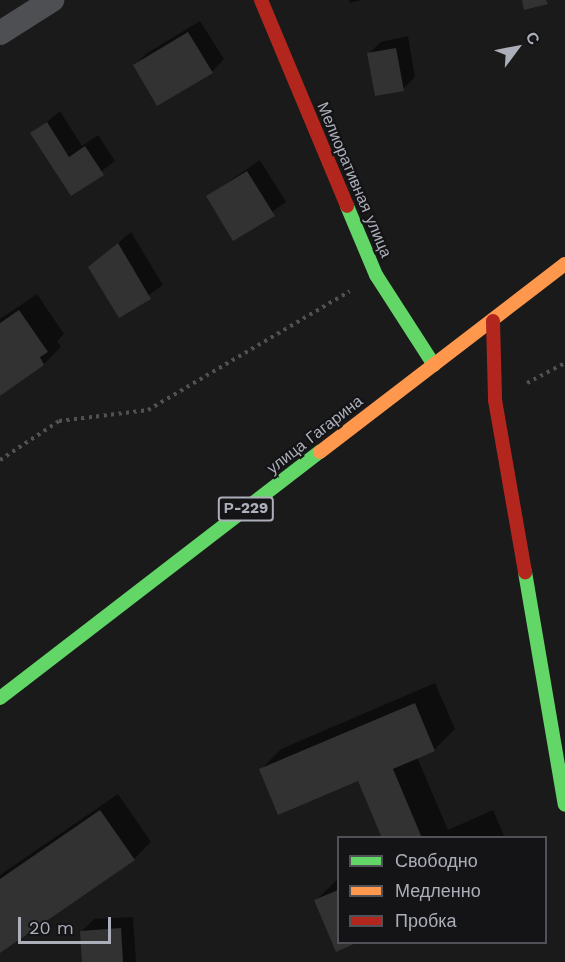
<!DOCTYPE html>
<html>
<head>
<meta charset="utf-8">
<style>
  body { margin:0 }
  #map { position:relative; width:565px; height:962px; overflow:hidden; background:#1a1a1a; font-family:"Work Sans",sans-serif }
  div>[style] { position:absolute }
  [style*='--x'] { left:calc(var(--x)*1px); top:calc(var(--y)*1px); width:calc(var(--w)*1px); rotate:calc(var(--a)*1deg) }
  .shadow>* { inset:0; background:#0007 }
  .building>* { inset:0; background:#323232 }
  .path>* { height:4px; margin-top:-2px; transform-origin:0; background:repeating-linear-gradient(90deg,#505154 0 3px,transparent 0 7.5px) }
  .street>* { height:24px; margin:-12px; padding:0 12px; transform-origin:12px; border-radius:12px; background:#4e4f53 }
  .fast>* { height:14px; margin:-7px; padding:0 7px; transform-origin:7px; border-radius:7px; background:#63d668 }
  .slow>* { height:14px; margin:-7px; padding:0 7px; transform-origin:7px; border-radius:7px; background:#ff974d }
  .jam>* { height:14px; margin:-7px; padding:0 7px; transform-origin:7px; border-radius:7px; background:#b3261e }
  span { translate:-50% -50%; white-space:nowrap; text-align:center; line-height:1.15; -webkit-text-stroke:4.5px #141416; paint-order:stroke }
  .shield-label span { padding:2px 4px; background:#141416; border:2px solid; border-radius:4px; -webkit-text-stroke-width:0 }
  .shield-label { font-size:15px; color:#acafba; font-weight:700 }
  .street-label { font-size:16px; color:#acafba }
  .legend { position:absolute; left:337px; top:836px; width:210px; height:108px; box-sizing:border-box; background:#141416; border:2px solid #515258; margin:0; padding:8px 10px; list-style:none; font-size:18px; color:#acafba }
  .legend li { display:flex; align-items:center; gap:12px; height:30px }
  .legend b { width:30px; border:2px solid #515258 }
  .north { position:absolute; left:487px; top:18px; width:60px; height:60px; -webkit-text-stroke:4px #141416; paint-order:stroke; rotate:58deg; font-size:16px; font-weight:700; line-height:24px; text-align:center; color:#acafba }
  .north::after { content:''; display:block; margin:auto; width:21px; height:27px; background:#acafba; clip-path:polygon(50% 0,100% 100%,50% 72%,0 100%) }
  .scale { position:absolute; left:18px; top:917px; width:93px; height:27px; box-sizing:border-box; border:3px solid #acafba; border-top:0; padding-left:8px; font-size:18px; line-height:21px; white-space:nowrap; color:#acafba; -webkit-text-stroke:4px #141416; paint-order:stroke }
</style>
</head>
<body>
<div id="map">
  <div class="shadow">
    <i style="clip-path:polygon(349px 0,362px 0,350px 3px)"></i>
    <i style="clip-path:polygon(200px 21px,224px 59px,212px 72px,134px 66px,147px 53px)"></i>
    <i style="clip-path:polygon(408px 36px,415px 77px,403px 89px,368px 54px,381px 42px)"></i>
    <i style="clip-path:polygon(60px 111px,82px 146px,98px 135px,115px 161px,71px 194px,32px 134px)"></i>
    <i style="clip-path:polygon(260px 160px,286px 202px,234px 239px,208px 196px)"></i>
    <i style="clip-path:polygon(131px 232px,163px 285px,119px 316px,90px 267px)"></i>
    <i style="clip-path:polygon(37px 294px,64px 334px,57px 341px,61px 347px,44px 364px,0 394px,0 319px)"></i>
    <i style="clip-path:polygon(435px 683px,455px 729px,434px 750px,417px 757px,448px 830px,493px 810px,505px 838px,384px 838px,359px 779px,260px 770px,281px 749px)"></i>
    <i style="clip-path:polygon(118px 794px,151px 842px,134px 859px,0 951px,0 875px)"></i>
    <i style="clip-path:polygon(338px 879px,338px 942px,337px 950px,316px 900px)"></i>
    <i style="clip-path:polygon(133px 917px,136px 962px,84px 962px,81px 932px,94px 919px)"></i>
  </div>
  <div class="building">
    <i style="clip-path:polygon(522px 0,546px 0,548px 4px,524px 10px)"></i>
    <i style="clip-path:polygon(188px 32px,213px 73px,157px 106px,133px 65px)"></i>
    <i style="clip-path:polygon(396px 48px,404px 91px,375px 96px,367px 53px)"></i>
    <i style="clip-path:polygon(47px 122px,69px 157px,85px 146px,104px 175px,71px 196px,30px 133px)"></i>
    <i style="clip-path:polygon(247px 171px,275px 216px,233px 241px,206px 196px)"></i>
    <i style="clip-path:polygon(118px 243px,151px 299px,119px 318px,88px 267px)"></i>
    <i style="clip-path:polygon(19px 310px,48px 352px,40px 357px,44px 365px,0 396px,0 323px)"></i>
    <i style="clip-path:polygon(415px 703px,435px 751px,393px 769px,422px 838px,382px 838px,358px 781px,278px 815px,259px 769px)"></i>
    <i style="clip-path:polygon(100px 810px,135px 860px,0 953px,0 879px)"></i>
    <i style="clip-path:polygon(338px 890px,338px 942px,358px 942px,336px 952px,314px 900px)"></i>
    <i style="clip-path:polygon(121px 928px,123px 962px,82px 962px,80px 931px)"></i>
  </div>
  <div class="path">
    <i style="--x:527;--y:383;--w:43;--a:-27.8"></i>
    <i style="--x:0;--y:460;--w:71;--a:-33.5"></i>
    <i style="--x:59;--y:421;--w:90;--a:-7"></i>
    <i style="--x:148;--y:410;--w:234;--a:-30.5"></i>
  </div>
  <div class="street">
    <i style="--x:0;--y:33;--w:62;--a:-32.4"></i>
  </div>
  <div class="fast">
    <i style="--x:347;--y:206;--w:75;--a:67.2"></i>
    <i style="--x:376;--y:275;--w:107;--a:57.2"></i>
    <i style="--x:525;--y:572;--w:236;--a:80.3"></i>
    <i style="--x:0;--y:698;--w:404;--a:-37.6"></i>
  </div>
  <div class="slow">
    <i style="--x:320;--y:452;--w:309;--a:-37.5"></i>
  </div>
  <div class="jam">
    <i style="--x:261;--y:0;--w:223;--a:67.3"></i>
    <i style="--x:493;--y:321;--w:79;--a:88.5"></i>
    <i style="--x:495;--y:400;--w:175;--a:80.1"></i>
  </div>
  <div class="shield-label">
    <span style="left:246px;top:509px">Р-229</span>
  </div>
  <div class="street-label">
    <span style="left:354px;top:180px;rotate:67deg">Мелиоративная улица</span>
    <span style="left:315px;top:435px;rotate:-38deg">улица Гагарина</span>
  </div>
  <ul class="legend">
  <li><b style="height:8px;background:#63d668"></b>Свободно</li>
  <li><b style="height:8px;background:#ff974d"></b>Медленно</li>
  <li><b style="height:8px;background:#b3261e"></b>Пробка</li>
  </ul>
  <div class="north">С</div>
  <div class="scale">20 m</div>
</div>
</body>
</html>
